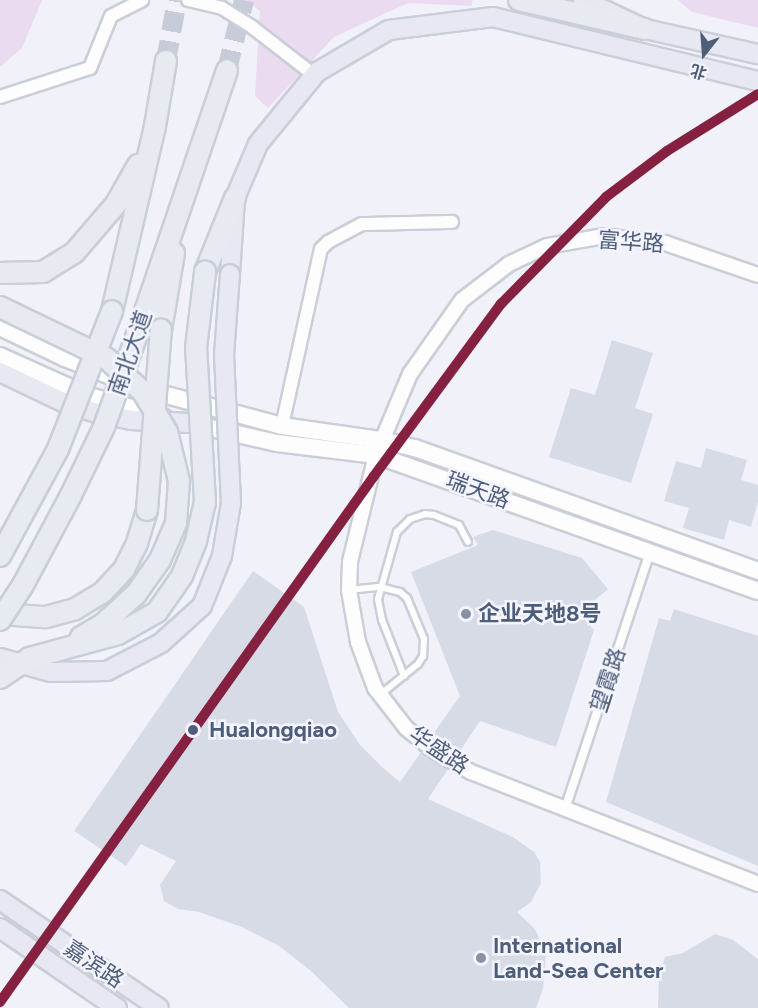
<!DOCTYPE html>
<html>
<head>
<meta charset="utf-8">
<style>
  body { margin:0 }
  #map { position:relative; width:758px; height:1008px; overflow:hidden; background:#f0f1f9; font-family:Figtree,"Noto Sans SC",sans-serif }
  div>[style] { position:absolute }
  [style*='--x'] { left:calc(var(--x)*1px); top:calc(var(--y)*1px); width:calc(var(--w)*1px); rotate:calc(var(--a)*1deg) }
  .green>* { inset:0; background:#ebdbf1 }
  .building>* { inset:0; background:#d7dbe6 }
  .trunk-tunnel>* { height:20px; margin-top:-10px; transform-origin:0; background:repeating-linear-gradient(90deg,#c8ccd9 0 20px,transparent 0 30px) }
  .roads { filter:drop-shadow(2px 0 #caced7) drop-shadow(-2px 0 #caced7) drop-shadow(0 2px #caced7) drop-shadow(0 -2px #caced7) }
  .service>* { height:6px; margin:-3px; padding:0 3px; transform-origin:3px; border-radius:3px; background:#fdfdfe }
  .pedestrian>* { height:8px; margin:-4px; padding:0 4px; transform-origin:4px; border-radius:4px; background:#fdfdfe }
  .minor>* { height:12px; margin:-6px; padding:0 6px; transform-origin:6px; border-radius:6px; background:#fdfdfe }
  .tertiary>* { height:14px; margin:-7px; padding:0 7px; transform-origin:7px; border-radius:7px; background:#fdfdfe }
  .secondary>* { height:16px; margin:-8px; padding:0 8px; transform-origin:8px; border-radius:8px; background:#fdfdfe }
  .primary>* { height:18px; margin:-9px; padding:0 9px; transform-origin:9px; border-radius:9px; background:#e8e8f3 }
  .trunk>* { height:20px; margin:-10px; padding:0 10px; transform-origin:10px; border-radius:10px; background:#e8eaf2 }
  .bridges { filter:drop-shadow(2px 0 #c8ced7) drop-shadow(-2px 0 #c8ced7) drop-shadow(0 2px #c8ced7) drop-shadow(0 -2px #c8ced7) }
  .primary-bridge>* { height:18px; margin:-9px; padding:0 9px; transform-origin:9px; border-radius:9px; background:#e8e8f3 }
  .trunk-bridge>* { height:20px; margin:-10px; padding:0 10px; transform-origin:10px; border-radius:10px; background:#e8eaf2 }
  .metro-1>* { height:10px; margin:-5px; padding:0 5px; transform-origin:5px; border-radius:5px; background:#862041 }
  .dots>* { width:16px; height:16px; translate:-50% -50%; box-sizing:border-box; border:3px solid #f3f4ff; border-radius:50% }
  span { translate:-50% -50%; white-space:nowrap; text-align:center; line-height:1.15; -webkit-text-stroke:5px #f3f4ff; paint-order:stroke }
  .street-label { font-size:22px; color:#4e5e79 }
  .poi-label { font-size:22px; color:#4e5e79; font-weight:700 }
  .left { translate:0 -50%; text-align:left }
  .stop-label { font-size:22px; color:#4e5e79; font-weight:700 }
  .north { position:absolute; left:674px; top:24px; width:60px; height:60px; -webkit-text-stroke:4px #f3f4ff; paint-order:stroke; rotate:197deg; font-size:16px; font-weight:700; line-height:24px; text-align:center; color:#4e5e79 }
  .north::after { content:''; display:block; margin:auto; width:21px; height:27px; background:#4e5e79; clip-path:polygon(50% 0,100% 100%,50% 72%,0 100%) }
</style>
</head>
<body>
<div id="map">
  <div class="green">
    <i style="clip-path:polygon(0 0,42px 0,22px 48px,0 67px)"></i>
    <i style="clip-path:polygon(246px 0,473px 0,471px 6px,408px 3px,334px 37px,268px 108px,255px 96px,260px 11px)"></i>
    <i style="clip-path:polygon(678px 0,758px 0,758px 28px,692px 12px)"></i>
  </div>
  <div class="building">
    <i style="clip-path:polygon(612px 340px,653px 353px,635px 408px,653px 414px,631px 483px,549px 457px,571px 388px,595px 395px)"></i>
    <i style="clip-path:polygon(706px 448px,747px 460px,741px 480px,758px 485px,758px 502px,751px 527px,729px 520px,724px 540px,683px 528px,689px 508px,664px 501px,676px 461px,701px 468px)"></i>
    <i style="clip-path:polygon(493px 530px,582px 558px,608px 589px,579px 613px,594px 630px,556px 747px,480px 721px,458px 754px,431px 737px,460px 696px,411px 572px,478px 545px,473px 537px)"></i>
    <i style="clip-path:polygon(253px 571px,304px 607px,338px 712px,360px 745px,383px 768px,400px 782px,421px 752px,448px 769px,428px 799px,513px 837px,534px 852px,540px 862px,541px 883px,531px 902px,517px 912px,535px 929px,546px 954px,543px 989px,536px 1008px,349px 1008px,311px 971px,279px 946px,242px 927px,199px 912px,178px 909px,164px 901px,160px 885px,176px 861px,141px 844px,126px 866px,74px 831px)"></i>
    <i style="clip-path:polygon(674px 609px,758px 636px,758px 866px,606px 802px,659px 618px,670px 621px)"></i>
    <i style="clip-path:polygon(715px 934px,733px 940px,758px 959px,758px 1008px,658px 1008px,659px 975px,665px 957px,683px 953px)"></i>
  </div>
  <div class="trunk-tunnel">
    <i style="--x:166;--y:61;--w:62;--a:-79.8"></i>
    <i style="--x:227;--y:70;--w:72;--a:-76.3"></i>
  </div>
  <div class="roads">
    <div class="service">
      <i style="--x:349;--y:590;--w:31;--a:-6"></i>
      <i style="--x:380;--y:587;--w:21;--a:14"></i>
      <i style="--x:400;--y:592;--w:9;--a:41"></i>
      <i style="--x:407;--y:598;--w:44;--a:67.5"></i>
      <i style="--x:424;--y:639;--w:17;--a:93"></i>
      <i style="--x:423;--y:656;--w:9;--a:122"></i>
      <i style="--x:418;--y:664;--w:48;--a:141"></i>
      <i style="--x:404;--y:676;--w:60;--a:-111.4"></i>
      <i style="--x:382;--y:620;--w:21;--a:-101"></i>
      <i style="--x:378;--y:599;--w:70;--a:-74.2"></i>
      <i style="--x:397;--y:532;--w:18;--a:-45"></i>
      <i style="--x:410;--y:519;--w:16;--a:-18"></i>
      <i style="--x:425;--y:514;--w:9;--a:6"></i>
      <i style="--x:434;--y:515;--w:27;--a:22"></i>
      <i style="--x:459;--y:525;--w:19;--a:62"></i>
    </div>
    <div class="pedestrian">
      <i style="--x:565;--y:809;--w:271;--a:-71.7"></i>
    </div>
    <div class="minor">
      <i style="--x:188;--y:0;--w:35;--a:13"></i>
      <i style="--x:222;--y:8;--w:36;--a:32"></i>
      <i style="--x:252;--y:27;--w:78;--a:37.7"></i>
      <i style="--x:0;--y:97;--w:95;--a:-17.9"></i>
      <i style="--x:90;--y:68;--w:56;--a:-68"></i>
      <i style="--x:111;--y:16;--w:35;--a:-27"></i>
      <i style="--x:282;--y:426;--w:181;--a:-77.6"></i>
      <i style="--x:321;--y:249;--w:10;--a:-45"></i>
      <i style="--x:328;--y:242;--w:38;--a:-28"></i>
      <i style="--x:362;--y:224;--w:90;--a:-1.3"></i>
    </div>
    <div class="tertiary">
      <i style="--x:758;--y:275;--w:98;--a:-161"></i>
      <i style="--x:665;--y:243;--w:61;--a:-173.5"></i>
      <i style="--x:604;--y:236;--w:58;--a:170"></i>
      <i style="--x:547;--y:246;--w:42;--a:154.7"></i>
      <i style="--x:509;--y:264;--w:59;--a:142.5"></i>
      <i style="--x:462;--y:300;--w:90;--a:125.1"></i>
      <i style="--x:410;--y:374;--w:88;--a:112.8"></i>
      <i style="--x:376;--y:455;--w:110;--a:103.7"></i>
      <i style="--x:350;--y:562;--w:28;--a:92"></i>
      <i style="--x:349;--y:590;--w:53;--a:80.2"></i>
      <i style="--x:358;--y:642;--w:49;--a:69.7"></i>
      <i style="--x:375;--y:688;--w:51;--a:52.2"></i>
      <i style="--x:406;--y:728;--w:38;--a:39"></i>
      <i style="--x:436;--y:752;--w:40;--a:29.7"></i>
      <i style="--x:471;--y:772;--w:308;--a:21.3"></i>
    </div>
    <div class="secondary">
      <i style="--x:0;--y:327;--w:72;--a:25.5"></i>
      <i style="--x:65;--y:358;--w:85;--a:21.4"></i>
      <i style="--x:144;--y:389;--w:143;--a:15"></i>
      <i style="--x:282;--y:426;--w:101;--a:8"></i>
      <i style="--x:382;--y:440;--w:34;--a:14"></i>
      <i style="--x:415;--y:448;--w:364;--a:19.7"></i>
      <i style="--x:0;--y:356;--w:98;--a:24.2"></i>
      <i style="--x:89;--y:396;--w:77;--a:15.8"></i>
      <i style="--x:189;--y:423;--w:90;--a:12.8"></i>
      <i style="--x:277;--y:443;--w:100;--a:6.9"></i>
      <i style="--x:376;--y:455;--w:405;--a:19.6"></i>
    </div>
    <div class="primary">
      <i style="--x:583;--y:0;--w:68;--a:25.1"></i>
      <i style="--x:645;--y:29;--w:116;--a:12.5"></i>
      <i style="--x:230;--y:274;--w:76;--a:-86.2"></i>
      <i style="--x:235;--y:198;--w:59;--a:-66.9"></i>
      <i style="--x:258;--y:144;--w:93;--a:-50.7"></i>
      <i style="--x:317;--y:72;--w:83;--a:-30.3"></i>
      <i style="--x:389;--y:30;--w:105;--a:-7.1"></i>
      <i style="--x:493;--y:17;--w:273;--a:13.6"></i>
      <i style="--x:0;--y:372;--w:70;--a:25.5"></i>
      <i style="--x:63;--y:402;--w:35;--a:18"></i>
      <i style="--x:96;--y:413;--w:36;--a:11"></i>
      <i style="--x:131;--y:420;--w:58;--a:3"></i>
      <i style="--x:0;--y:900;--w:192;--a:34.2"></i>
      <i style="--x:0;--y:928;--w:142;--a:34.4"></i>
    </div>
    <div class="trunk">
      <i style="--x:519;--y:0;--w:129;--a:13"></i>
      <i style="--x:205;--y:272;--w:80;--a:-67.9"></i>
      <i style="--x:0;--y:273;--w:43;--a:-1.3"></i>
      <i style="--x:43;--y:272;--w:36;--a:-32"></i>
      <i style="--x:74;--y:253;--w:65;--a:-49.4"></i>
      <i style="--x:116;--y:204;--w:45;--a:-60.6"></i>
      <i style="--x:112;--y:311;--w:190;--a:-76.9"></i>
      <i style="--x:155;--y:126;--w:66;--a:-80.4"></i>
      <i style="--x:140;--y:326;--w:270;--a:-71.2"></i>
      <i style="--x:161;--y:330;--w:78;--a:-80.4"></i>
      <i style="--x:0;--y:610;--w:16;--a:18"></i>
      <i style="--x:15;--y:615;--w:31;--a:4"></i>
      <i style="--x:46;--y:617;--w:30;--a:-15"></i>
      <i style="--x:75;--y:609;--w:31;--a:-31"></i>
      <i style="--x:102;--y:593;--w:33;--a:-47"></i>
      <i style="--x:124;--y:569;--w:29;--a:-63"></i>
      <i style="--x:137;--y:543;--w:34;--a:-73"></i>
    </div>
  </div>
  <div class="bridges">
    <div class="primary-bridge">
      <i style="--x:0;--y:658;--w:53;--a:15.4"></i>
      <i style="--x:51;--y:672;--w:56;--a:-1"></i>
      <i style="--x:107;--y:671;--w:61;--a:-27.4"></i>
      <i style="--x:161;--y:643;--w:55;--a:-42.1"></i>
      <i style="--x:202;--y:606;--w:54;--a:-68.2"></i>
      <i style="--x:222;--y:556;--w:54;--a:-80.4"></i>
      <i style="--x:231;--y:503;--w:148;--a:-92.7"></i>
      <i style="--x:224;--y:355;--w:81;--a:-85.8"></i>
    </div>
    <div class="trunk-bridge">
      <i style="--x:0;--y:307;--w:118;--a:25.7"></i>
      <i style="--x:106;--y:358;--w:50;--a:42.6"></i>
      <i style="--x:143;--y:392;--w:47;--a:59"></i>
      <i style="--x:167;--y:432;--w:50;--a:76.2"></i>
      <i style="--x:179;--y:481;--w:42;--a:94.1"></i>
      <i style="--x:176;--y:523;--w:40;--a:113.4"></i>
      <i style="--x:160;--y:560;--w:42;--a:125.2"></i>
      <i style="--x:136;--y:594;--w:45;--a:137.7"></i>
      <i style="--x:103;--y:624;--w:26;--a:149"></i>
      <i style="--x:147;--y:510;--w:181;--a:-85.6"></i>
      <i style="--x:0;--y:556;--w:122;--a:-61.5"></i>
      <i style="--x:58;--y:449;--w:148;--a:-68.6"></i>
      <i style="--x:0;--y:620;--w:42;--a:-56.7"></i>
      <i style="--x:23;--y:585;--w:102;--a:-61.9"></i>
      <i style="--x:71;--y:495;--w:76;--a:-64.1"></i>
      <i style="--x:104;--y:427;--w:107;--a:-70.4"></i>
      <i style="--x:0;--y:678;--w:36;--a:-34"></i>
      <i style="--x:30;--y:658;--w:91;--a:-15.3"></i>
      <i style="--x:118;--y:634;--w:45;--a:-29.4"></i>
      <i style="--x:157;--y:612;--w:44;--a:-55.2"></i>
      <i style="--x:182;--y:576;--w:38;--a:-68"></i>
      <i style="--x:196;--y:541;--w:40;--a:-77"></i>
      <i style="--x:205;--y:502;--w:154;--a:-93.3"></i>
      <i style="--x:196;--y:348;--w:77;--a:-83.2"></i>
    </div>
  </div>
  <div class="metro-1">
    <i style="--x:0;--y:1002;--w:645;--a:-54.59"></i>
    <i style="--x:374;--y:476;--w:214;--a:-53.6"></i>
    <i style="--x:501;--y:304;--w:150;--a:-45.5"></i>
    <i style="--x:606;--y:197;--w:76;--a:-37"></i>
    <i style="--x:667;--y:151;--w:107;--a:-32.1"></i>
  </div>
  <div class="dots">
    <i style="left:466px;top:614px;background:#8791a6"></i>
    <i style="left:193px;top:730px;background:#4e5e79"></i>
    <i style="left:481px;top:958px;background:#8791a6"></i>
  </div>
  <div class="street-label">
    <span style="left:631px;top:242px;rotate:4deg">富华路</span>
    <span style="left:130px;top:353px;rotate:-71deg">南北大道</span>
    <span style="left:478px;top:490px;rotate:20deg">瑞天路</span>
    <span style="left:608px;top:680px;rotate:-72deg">望霞路</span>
    <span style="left:439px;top:750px;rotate:34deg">华盛路</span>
    <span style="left:94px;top:964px;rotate:34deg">嘉滨路</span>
  </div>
  <div class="poi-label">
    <span class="left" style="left:478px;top:614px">企业天地8号</span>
    <span class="left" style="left:493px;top:958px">International<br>Land-Sea Center</span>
  </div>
  <div class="stop-label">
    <span class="left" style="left:209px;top:730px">Hualongqiao</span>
  </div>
  <div class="north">北</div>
</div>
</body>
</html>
